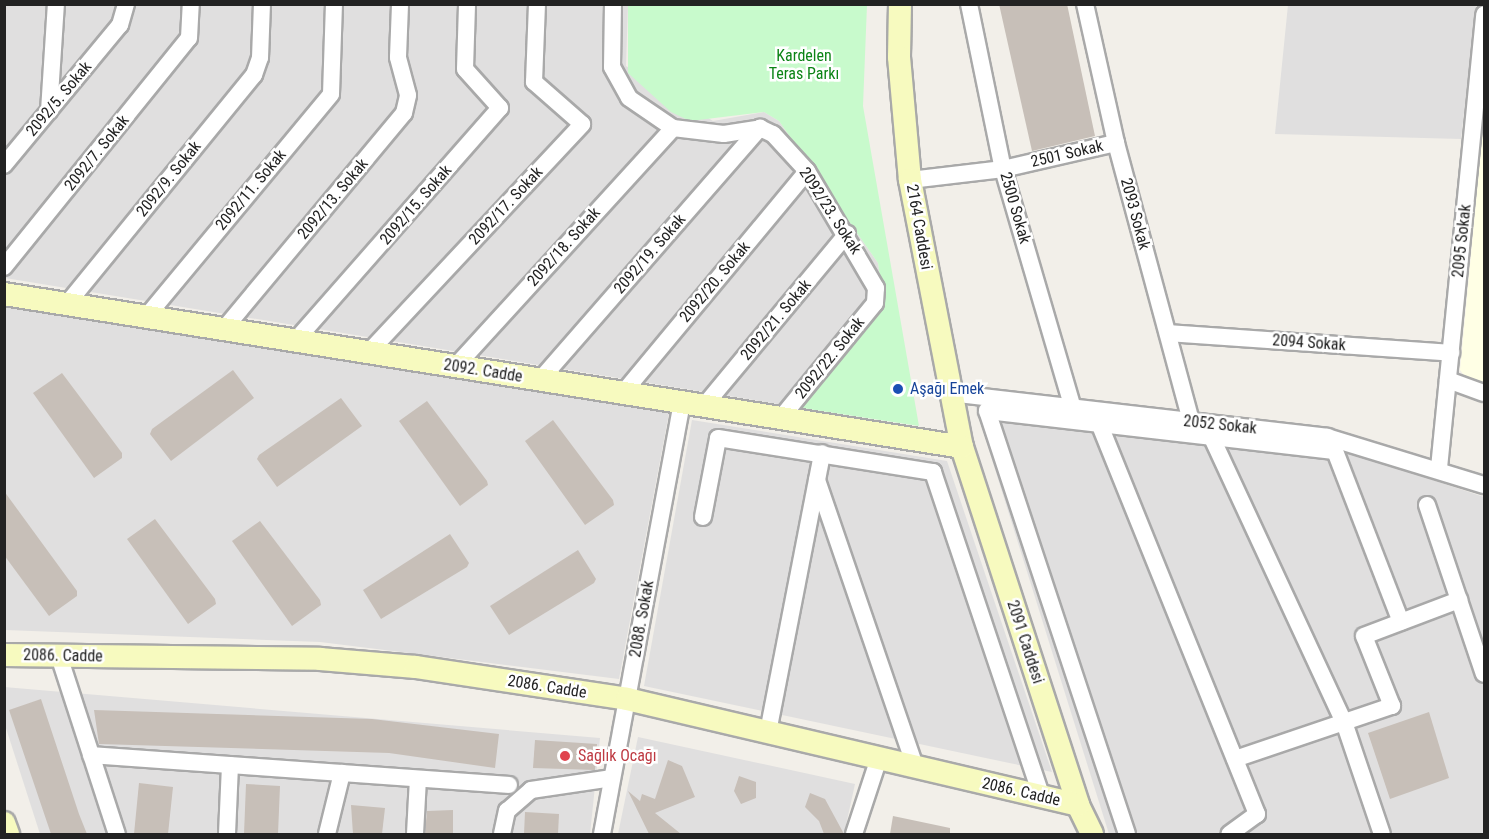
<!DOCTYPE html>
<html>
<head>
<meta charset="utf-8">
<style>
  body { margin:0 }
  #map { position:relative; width:1489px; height:839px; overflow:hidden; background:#f2efe9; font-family:"Roboto Condensed",sans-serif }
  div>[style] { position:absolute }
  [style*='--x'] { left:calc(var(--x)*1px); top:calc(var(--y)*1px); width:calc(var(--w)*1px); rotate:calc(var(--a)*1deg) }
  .residential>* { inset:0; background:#e0dfdf }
  .education>* { inset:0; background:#ffffe5 }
  .park>* { inset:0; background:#c8facc }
  .building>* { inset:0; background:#c7bfb8 }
  .roads { filter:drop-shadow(2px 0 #a9a9a9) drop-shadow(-2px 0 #a9a9a9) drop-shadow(0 2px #a9a9a9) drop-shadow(0 -2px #a9a9a9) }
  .street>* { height:16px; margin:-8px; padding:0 8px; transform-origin:8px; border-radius:8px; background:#fff }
  .secondary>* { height:22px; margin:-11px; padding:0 11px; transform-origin:11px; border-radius:11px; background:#f7fabf }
  .dots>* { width:16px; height:16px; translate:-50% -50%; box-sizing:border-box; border:3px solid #fff; border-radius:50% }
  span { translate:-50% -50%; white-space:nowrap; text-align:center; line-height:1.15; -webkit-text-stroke:5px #fff; paint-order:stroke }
  .park-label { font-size:16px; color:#0c8416 }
  .street-label { font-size:16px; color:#222 }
  .transit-label { font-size:16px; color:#164399 }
  .left { translate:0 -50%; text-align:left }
  .health-label { font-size:16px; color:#be3a42 }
  .frame { position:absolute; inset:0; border:6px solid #222; pointer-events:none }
</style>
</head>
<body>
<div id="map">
  <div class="residential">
    <i style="clip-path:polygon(4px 5px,628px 5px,626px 66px,713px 121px,764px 112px,779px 121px,878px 263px,883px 298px,802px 408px,5px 278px)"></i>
    <i style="clip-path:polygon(1288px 5px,1476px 5px,1461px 139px,1275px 134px)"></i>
    <i style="clip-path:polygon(4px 305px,669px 413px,619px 679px,320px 642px,5px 630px)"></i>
    <i style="clip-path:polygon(974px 402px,1318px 442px,1484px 497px,1484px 834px,1109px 834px)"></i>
    <i style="clip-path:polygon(692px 420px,947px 461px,1052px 772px,644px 686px)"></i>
    <i style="clip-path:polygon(4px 687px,600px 738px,590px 834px,40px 834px,5px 725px)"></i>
    <i style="clip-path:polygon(638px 737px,855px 784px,844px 834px,618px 834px)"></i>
  </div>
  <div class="education">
    <i style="clip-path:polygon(1484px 119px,1484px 384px,1467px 379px,1460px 370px)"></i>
  </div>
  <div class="park">
    <i style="clip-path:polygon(628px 5px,867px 5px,863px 106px,919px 426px,802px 408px,883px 298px,878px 263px,779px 121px,764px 112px,690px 121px,671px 112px,628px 73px)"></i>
  </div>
  <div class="building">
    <i style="clip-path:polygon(999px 4px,1067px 4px,1095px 136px,1032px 151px)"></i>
    <i style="clip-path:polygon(233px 370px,254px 398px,171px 461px,150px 434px,152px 429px)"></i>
    <i style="clip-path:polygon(62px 373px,122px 453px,122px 458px,94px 478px,33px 393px)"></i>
    <i style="clip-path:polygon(341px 398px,362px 426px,277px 487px,257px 459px,259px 455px)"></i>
    <i style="clip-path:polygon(427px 401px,487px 481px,488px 485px,460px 506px,399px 421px)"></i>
    <i style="clip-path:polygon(553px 420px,613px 500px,614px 505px,585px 525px,525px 441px)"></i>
    <i style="clip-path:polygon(4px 491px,77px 591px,77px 596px,49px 616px,4px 555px)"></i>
    <i style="clip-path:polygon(155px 519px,215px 599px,216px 604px,188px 624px,127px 539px)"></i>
    <i style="clip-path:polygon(260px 521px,320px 600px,321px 605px,292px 626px,232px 541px)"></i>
    <i style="clip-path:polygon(450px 534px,469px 563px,467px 567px,381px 619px,363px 590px)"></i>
    <i style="clip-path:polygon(578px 550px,596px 579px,594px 583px,509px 635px,490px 606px)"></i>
    <i style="clip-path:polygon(41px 699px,79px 814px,87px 834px,51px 834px,9px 710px)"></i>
    <i style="clip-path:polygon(94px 710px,372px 719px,499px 734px,495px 768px,389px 753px,99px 744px)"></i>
    <i style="clip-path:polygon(1429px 712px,1449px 778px,1390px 799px,1368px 733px)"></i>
    <i style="clip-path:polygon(535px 740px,597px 744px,595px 770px,533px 768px)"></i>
    <i style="clip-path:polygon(668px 760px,682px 766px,695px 797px,655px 813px,681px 834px,649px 834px,628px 791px,640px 801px,642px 794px,655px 799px)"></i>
    <i style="clip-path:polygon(739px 776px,756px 782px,756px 798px,741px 804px,734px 791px)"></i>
    <i style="clip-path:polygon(139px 783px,173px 787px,168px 834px,134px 834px)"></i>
    <i style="clip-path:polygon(246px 784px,280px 786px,278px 834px,244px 834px)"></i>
    <i style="clip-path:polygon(810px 793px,825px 799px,844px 834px,824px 834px,819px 821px,805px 807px)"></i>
    <i style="clip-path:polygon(351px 805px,385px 808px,382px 834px,353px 834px)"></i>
    <i style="clip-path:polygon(453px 810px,453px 834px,425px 834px,427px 811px)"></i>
    <i style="clip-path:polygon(525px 812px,559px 814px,558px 834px,524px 834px)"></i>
    <i style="clip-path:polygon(893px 816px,950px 828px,950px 834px,890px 834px)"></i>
  </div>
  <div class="roads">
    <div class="street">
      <i style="--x:613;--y:4;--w:63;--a:90.9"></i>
      <i style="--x:612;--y:67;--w:35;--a:61"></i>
      <i style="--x:629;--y:98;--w:53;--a:34.3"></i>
      <i style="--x:673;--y:128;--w:51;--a:6.7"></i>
      <i style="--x:724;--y:134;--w:36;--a:-9"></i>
      <i style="--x:760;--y:128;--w:14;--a:25"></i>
      <i style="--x:773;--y:134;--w:50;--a:47.4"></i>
      <i style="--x:807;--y:171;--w:136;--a:59.5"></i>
      <i style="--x:876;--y:288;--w:15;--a:94"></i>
      <i style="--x:875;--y:303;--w:149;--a:129.3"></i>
      <i style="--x:969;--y:4;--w:168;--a:78.4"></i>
      <i style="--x:1003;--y:169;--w:249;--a:73.7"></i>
      <i style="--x:1085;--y:4;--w:142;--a:77.4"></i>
      <i style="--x:1116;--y:143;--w:288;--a:74.9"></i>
      <i style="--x:49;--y:111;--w:107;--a:-86.3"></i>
      <i style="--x:4;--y:165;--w:182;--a:-50.4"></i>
      <i style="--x:120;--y:25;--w:22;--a:-74"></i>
      <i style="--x:910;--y:180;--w:94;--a:-6.7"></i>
      <i style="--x:1003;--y:169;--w:116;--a:-13"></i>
      <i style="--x:4;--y:267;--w:294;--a:-51.1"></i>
      <i style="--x:189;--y:38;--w:34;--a:-87"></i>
      <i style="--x:67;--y:304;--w:296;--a:-50.8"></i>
      <i style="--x:254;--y:75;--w:18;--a:-71"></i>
      <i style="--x:260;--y:58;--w:54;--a:-87.9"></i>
      <i style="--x:147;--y:316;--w:288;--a:-50.3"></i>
      <i style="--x:331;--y:94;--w:90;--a:-88.1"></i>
      <i style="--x:224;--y:329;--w:281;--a:-50.2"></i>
      <i style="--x:404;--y:113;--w:18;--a:-77"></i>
      <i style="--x:408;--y:95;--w:39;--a:-105"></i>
      <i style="--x:398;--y:57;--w:53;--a:-87.8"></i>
      <i style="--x:1168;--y:333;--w:284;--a:4"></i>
      <i style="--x:296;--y:340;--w:309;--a:-48.7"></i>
      <i style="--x:500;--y:108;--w:52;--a:-131.9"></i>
      <i style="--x:465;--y:69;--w:65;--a:-88.2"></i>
      <i style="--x:369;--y:352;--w:312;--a:-46.9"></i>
      <i style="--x:582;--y:124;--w:64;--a:-138.8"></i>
      <i style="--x:534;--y:82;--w:78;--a:-87.8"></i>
      <i style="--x:456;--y:366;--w:322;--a:-47.6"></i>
      <i style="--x:540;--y:380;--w:335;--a:-48.9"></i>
      <i style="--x:1448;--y:380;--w:38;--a:20"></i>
      <i style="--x:623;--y:393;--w:288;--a:-50.3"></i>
      <i style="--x:949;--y:393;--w:381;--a:6.6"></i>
      <i style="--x:1327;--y:437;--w:164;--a:17"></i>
      <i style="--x:704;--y:406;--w:224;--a:-50.3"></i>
      <i style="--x:1099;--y:423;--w:422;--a:68"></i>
      <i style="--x:1257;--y:814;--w:34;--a:144"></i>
      <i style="--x:1212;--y:438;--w:313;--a:65.1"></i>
      <i style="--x:1344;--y:722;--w:118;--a:71.3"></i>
      <i style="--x:1439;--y:468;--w:456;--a:-84.3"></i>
      <i style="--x:817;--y:480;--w:303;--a:71.1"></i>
      <i style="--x:1427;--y:505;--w:178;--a:71.4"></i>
      <i style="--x:703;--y:517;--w:80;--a:-79.2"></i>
      <i style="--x:718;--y:438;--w:218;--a:9"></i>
      <i style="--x:933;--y:472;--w:343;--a:71.5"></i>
      <i style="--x:59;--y:656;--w:187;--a:72"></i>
      <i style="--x:768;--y:732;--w:284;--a:-79"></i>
      <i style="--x:91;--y:755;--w:419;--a:4.1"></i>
      <i style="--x:1235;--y:759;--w:166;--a:-18.7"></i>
      <i style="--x:1392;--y:706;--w:75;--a:-111.8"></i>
      <i style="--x:1364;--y:636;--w:102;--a:-20.8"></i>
      <i style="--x:227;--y:834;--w:69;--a:-87.5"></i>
      <i style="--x:327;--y:834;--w:63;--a:-76.2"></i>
      <i style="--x:415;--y:834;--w:55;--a:-86.9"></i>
      <i style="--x:502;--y:834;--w:24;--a:-78"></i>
      <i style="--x:507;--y:811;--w:32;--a:-41"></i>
      <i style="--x:531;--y:790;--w:82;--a:-8.4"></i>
      <i style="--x:602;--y:834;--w:438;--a:-79.5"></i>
      <i style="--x:854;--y:834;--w:80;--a:-71.8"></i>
      <i style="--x:1127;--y:834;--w:446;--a:-108.3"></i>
      <i style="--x:987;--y:411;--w:350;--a:6.6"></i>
      <i style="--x:1335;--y:451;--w:183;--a:68.9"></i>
    </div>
    <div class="secondary">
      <i style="--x:900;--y:4;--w:53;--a:91.1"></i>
      <i style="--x:899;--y:57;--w:123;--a:84.9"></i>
      <i style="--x:910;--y:180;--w:272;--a:79"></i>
      <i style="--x:962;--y:447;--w:376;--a:72"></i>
      <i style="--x:1078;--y:805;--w:32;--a:64"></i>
      <i style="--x:4;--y:294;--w:970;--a:9.07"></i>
      <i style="--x:4;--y:655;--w:316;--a:0.7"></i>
      <i style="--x:320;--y:659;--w:96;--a:4.8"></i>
      <i style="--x:416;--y:667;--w:213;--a:8.6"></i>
      <i style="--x:627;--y:699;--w:463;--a:13.2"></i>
      <i style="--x:4;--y:823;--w:12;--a:70"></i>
    </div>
  </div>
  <div class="dots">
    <i style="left:898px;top:389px;background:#1a4fb4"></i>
    <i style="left:565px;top:756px;background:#e0444e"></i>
  </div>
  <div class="park-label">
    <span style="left:804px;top:65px">Kardelen<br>Teras Parkı</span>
  </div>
  <div class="street-label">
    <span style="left:59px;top:99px;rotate:-50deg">2092/5. Sokak</span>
    <span style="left:97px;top:153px;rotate:-51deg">2092/7. Sokak</span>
    <span style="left:1067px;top:154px;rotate:-13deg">2501 Sokak</span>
    <span style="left:169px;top:179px;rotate:-51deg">2092/9. Sokak</span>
    <span style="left:251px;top:190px;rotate:-50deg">2092/11. Sokak</span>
    <span style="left:333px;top:199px;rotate:-50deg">2092/13. Sokak</span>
    <span style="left:416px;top:205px;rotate:-49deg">2092/15. Sokak</span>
    <span style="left:506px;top:206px;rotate:-47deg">2092/17. Sokak</span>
    <span style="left:1015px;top:208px;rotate:74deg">2500 Sokak</span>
    <span style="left:830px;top:211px;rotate:57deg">2092/23. Sokak</span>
    <span style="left:1135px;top:214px;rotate:75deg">2093 Sokak</span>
    <span style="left:919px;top:227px;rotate:80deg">2164 Caddesi</span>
    <span style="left:1462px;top:241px;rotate:-84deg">2095 Sokak</span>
    <span style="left:564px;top:247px;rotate:-48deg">2092/18. Sokak</span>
    <span style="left:650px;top:254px;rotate:-49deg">2092/19. Sokak</span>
    <span style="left:715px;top:282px;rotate:-50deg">2092/20. Sokak</span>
    <span style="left:776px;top:320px;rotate:-50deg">2092/21. Sokak</span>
    <span style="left:1309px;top:343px;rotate:4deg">2094 Sokak</span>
    <span style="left:830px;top:358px;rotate:-51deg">2092/22. Sokak</span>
    <span style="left:483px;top:371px;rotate:9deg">2092. Cadde</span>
    <span style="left:1220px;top:425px;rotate:6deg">2052 Sokak</span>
    <span style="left:642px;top:619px;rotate:-80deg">2088. Sokak</span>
    <span style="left:1025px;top:642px;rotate:72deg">2091 Caddesi</span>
    <span style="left:63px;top:656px;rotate:1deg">2086. Cadde</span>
    <span style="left:547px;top:687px;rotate:9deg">2086. Cadde</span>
    <span style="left:1021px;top:792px;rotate:13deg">2086. Cadde</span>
  </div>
  <div class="transit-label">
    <span class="left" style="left:910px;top:389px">Aşağı Emek</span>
  </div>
  <div class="health-label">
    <span class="left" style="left:578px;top:756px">Sağlık Ocağı</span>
  </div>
  <div class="frame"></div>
</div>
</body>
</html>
